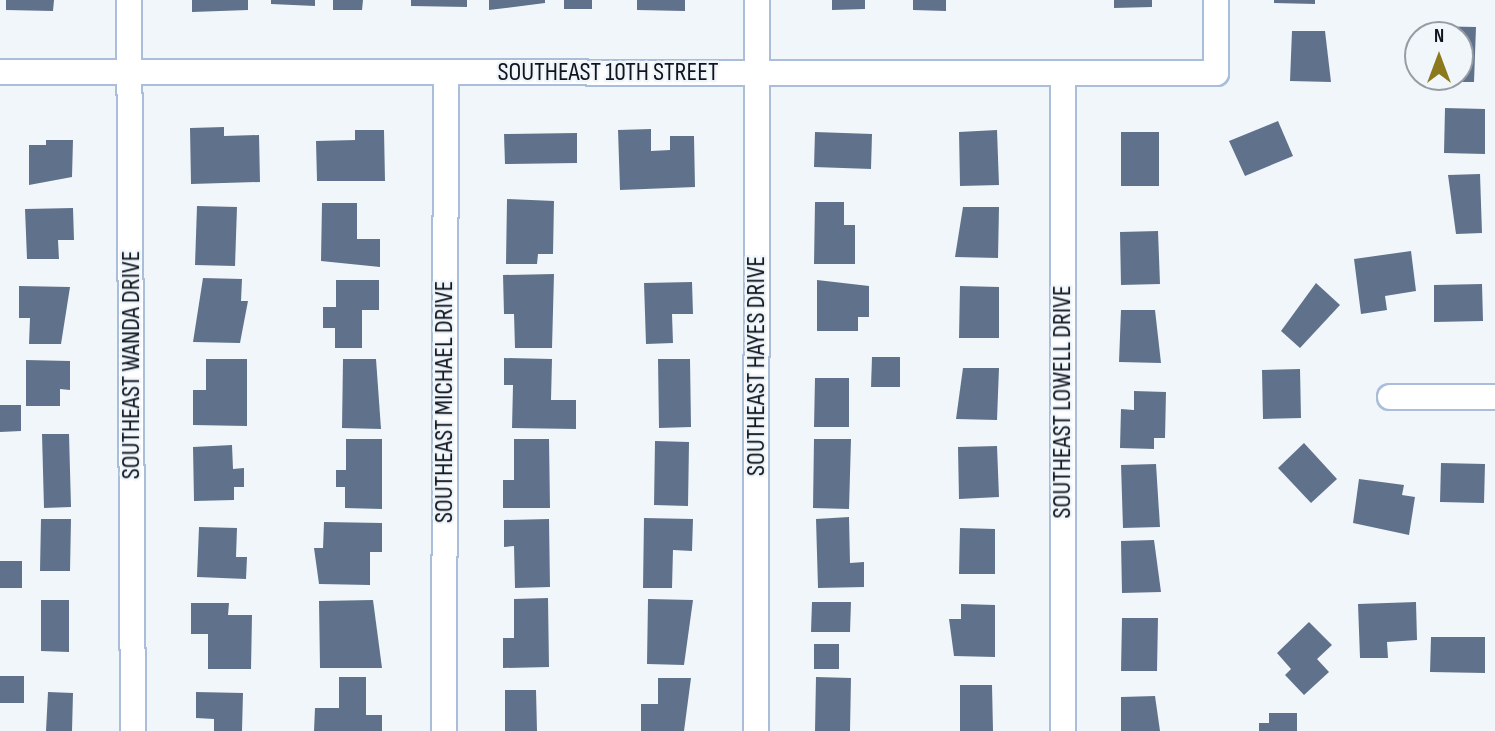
<!DOCTYPE html>
<html>
<head>
<meta charset="utf-8">
<style>
  body { margin:0 }
  #map { position:relative; width:1495px; height:731px; overflow:hidden; background:#f1f6fb; font-family:"Sofia Sans Condensed",sans-serif }
  div>[style] { position:absolute }
  [style*='--x'] { left:calc(var(--x)*1px); top:calc(var(--y)*1px); width:calc(var(--w)*1px); rotate:calc(var(--a)*1deg) }
  .building>* { inset:0; background:#60728b }
  .roads { filter:drop-shadow(2px 0 #aabed9) drop-shadow(-2px 0 #aabed9) drop-shadow(0 2px #aabed9) drop-shadow(0 -2px #aabed9) }
  .minor>* { height:24px; margin:-12px; padding:0 12px; transform-origin:12px; border-radius:12px; background:#fff }
  span { translate:-50% -50%; white-space:nowrap; text-align:center; line-height:1.15; -webkit-text-stroke:5px #f1f6fb; paint-order:stroke }
  .street-label { font-size:26px; color:#0e151f }
  .north { position:absolute; left:1404px; top:21px; width:70px; height:70px; box-sizing:border-box; background:#f1f6fb; border:2px solid #969ca3; border-radius:50%; rotate:0deg; font-size:19px; font-weight:700; line-height:28px; text-align:center; color:#0e151f }
  .north::after { content:''; display:block; margin:auto; width:24px; height:32px; background:#8c791e; clip-path:polygon(50% 0,100% 100%,50% 72%,0 100%) }
</style>
</head>
<body>
<div id="map">
  <div class="building">
    <i style="clip-path:polygon(6px 0,54px 0,53px 11px,6px 10px)"></i>
    <i style="clip-path:polygon(192px 0,248px 0,248px 10px,192px 12px)"></i>
    <i style="clip-path:polygon(271px 0,315px 0,315px 6px,271px 4px)"></i>
    <i style="clip-path:polygon(333px 0,363px 0,362px 10px,333px 10px)"></i>
    <i style="clip-path:polygon(411px 0,467px 0,467px 7px,411px 6px)"></i>
    <i style="clip-path:polygon(489px 0,545px 0,545px 3px,489px 10px)"></i>
    <i style="clip-path:polygon(564px 0,592px 0,592px 9px,564px 9px)"></i>
    <i style="clip-path:polygon(637px 0,685px 0,685px 11px,637px 10px)"></i>
    <i style="clip-path:polygon(832px 0,865px 0,865px 9px,832px 10px)"></i>
    <i style="clip-path:polygon(913px 0,946px 0,946px 11px,913px 10px)"></i>
    <i style="clip-path:polygon(1114px 0,1152px 0,1152px 7px,1114px 8px)"></i>
    <i style="clip-path:polygon(1274px 0,1315px 0,1315px 4px,1274px 3px)"></i>
    <i style="clip-path:polygon(1428px 26px,1476px 27px,1474px 82px,1441px 82px,1441px 77px,1460px 77px,1460px 35px,1428px 35px)"></i>
    <i style="clip-path:polygon(1292px 31px,1325px 31px,1331px 82px,1290px 81px)"></i>
    <i style="clip-path:polygon(1445px 108px,1485px 109px,1485px 154px,1444px 153px)"></i>
    <i style="clip-path:polygon(1278px 121px,1293px 156px,1245px 176px,1229px 141px)"></i>
    <i style="clip-path:polygon(224px 127px,224px 136px,259px 135px,260px 182px,191px 184px,190px 128px)"></i>
    <i style="clip-path:polygon(651px 129px,651px 151px,670px 150px,670px 136px,694px 136px,695px 187px,620px 190px,618px 130px)"></i>
    <i style="clip-path:polygon(355px 130px,384px 130px,385px 181px,317px 181px,316px 141px,355px 140px)"></i>
    <i style="clip-path:polygon(997px 130px,999px 185px,960px 186px,959px 132px)"></i>
    <i style="clip-path:polygon(815px 132px,872px 134px,871px 169px,814px 167px)"></i>
    <i style="clip-path:polygon(1121px 132px,1159px 132px,1159px 186px,1121px 186px)"></i>
    <i style="clip-path:polygon(577px 133px,577px 163px,505px 164px,504px 134px)"></i>
    <i style="clip-path:polygon(46px 140px,73px 140px,72px 177px,29px 185px,29px 145px,46px 145px)"></i>
    <i style="clip-path:polygon(1480px 174px,1482px 233px,1456px 234px,1448px 175px)"></i>
    <i style="clip-path:polygon(507px 199px,554px 201px,553px 254px,538px 254px,537px 264px,506px 264px)"></i>
    <i style="clip-path:polygon(815px 202px,844px 202px,844px 225px,855px 225px,855px 264px,814px 264px)"></i>
    <i style="clip-path:polygon(322px 203px,357px 203px,357px 239px,380px 239px,380px 267px,321px 261px)"></i>
    <i style="clip-path:polygon(197px 206px,237px 207px,235px 266px,195px 265px)"></i>
    <i style="clip-path:polygon(963px 207px,999px 207px,998px 258px,955px 257px)"></i>
    <i style="clip-path:polygon(73px 208px,74px 240px,58px 240px,59px 259px,27px 259px,25px 209px)"></i>
    <i style="clip-path:polygon(1158px 231px,1160px 284px,1121px 285px,1120px 232px)"></i>
    <i style="clip-path:polygon(1411px 251px,1416px 291px,1385px 296px,1387px 310px,1361px 314px,1354px 259px)"></i>
    <i style="clip-path:polygon(554px 274px,552px 348px,515px 348px,514px 314px,504px 314px,503px 275px)"></i>
    <i style="clip-path:polygon(203px 278px,242px 279px,241px 301px,248px 301px,240px 343px,193px 342px)"></i>
    <i style="clip-path:polygon(336px 280px,379px 280px,379px 310px,362px 310px,362px 348px,335px 348px,335px 328px,323px 328px,323px 307px,336px 307px)"></i>
    <i style="clip-path:polygon(817px 280px,869px 286px,869px 317px,858px 317px,858px 331px,817px 331px)"></i>
    <i style="clip-path:polygon(692px 282px,693px 314px,672px 314px,673px 343px,646px 344px,644px 283px)"></i>
    <i style="clip-path:polygon(1316px 283px,1340px 305px,1300px 348px,1281px 331px)"></i>
    <i style="clip-path:polygon(1482px 284px,1483px 321px,1434px 322px,1434px 285px)"></i>
    <i style="clip-path:polygon(19px 286px,70px 287px,61px 344px,29px 344px,30px 318px,19px 318px)"></i>
    <i style="clip-path:polygon(960px 286px,999px 287px,999px 338px,959px 338px)"></i>
    <i style="clip-path:polygon(1121px 310px,1155px 310px,1161px 363px,1119px 362px)"></i>
    <i style="clip-path:polygon(872px 357px,900px 357px,900px 387px,871px 387px)"></i>
    <i style="clip-path:polygon(504px 358px,552px 359px,551px 400px,576px 400px,576px 429px,512px 428px,513px 385px,504px 385px)"></i>
    <i style="clip-path:polygon(206px 359px,247px 359px,247px 426px,193px 425px,193px 390px,206px 390px)"></i>
    <i style="clip-path:polygon(343px 359px,376px 359px,381px 429px,342px 428px)"></i>
    <i style="clip-path:polygon(658px 359px,690px 359px,691px 427px,659px 428px)"></i>
    <i style="clip-path:polygon(26px 360px,70px 361px,70px 390px,60px 389px,60px 406px,26px 406px)"></i>
    <i style="clip-path:polygon(963px 368px,999px 368px,997px 420px,956px 419px)"></i>
    <i style="clip-path:polygon(1300px 369px,1301px 418px,1263px 419px,1262px 370px)"></i>
    <i style="clip-path:polygon(815px 378px,849px 378px,849px 427px,814px 427px)"></i>
    <i style="clip-path:polygon(1134px 391px,1166px 392px,1165px 438px,1154px 438px,1154px 449px,1120px 448px,1121px 409px,1134px 410px)"></i>
    <i style="clip-path:polygon(0 405px,21px 405px,21px 431px,0 432px)"></i>
    <i style="clip-path:polygon(42px 434px,69px 434px,71px 507px,44px 508px)"></i>
    <i style="clip-path:polygon(346px 439px,382px 439px,382px 509px,345px 508px,345px 487px,336px 487px,336px 470px,346px 470px)"></i>
    <i style="clip-path:polygon(514px 439px,549px 439px,550px 508px,503px 508px,503px 480px,514px 480px)"></i>
    <i style="clip-path:polygon(814px 439px,851px 439px,849px 509px,813px 508px)"></i>
    <i style="clip-path:polygon(655px 441px,689px 442px,688px 506px,654px 505px)"></i>
    <i style="clip-path:polygon(1304px 443px,1337px 479px,1311px 503px,1278px 468px)"></i>
    <i style="clip-path:polygon(232px 445px,233px 469px,244px 468px,244px 487px,234px 487px,234px 500px,194px 501px,193px 447px)"></i>
    <i style="clip-path:polygon(997px 446px,999px 497px,959px 499px,958px 447px)"></i>
    <i style="clip-path:polygon(1441px 463px,1485px 464px,1484px 503px,1440px 502px)"></i>
    <i style="clip-path:polygon(1156px 464px,1160px 527px,1123px 528px,1121px 465px)"></i>
    <i style="clip-path:polygon(1359px 479px,1404px 485px,1402px 495px,1415px 497px,1409px 535px,1353px 523px)"></i>
    <i style="clip-path:polygon(849px 517px,850px 563px,864px 562px,864px 587px,818px 588px,816px 519px)"></i>
    <i style="clip-path:polygon(644px 518px,693px 519px,692px 551px,673px 550px,672px 588px,643px 588px)"></i>
    <i style="clip-path:polygon(41px 519px,71px 519px,70px 571px,40px 571px)"></i>
    <i style="clip-path:polygon(549px 519px,550px 587px,515px 588px,514px 546px,504px 547px,504px 520px)"></i>
    <i style="clip-path:polygon(324px 522px,382px 523px,382px 552px,370px 552px,370px 585px,319px 584px,314px 548px,323px 548px)"></i>
    <i style="clip-path:polygon(199px 527px,237px 528px,236px 557px,247px 557px,246px 579px,197px 577px)"></i>
    <i style="clip-path:polygon(960px 528px,995px 529px,995px 574px,959px 574px)"></i>
    <i style="clip-path:polygon(1154px 540px,1161px 592px,1122px 593px,1121px 541px)"></i>
    <i style="clip-path:polygon(0 561px,22px 561px,22px 588px,0 588px)"></i>
    <i style="clip-path:polygon(548px 598px,549px 667px,503px 668px,503px 638px,514px 638px,514px 599px)"></i>
    <i style="clip-path:polygon(648px 599px,693px 600px,684px 665px,647px 664px)"></i>
    <i style="clip-path:polygon(41px 600px,69px 600px,69px 652px,41px 651px)"></i>
    <i style="clip-path:polygon(373px 600px,382px 668px,320px 668px,319px 601px)"></i>
    <i style="clip-path:polygon(812px 602px,851px 602px,850px 632px,811px 632px)"></i>
    <i style="clip-path:polygon(1416px 602px,1417px 640px,1387px 642px,1388px 658px,1360px 658px,1358px 604px)"></i>
    <i style="clip-path:polygon(191px 603px,229px 603px,228px 615px,252px 615px,251px 669px,208px 669px,208px 634px,191px 634px)"></i>
    <i style="clip-path:polygon(961px 604px,995px 605px,995px 657px,954px 656px,949px 619px,961px 619px)"></i>
    <i style="clip-path:polygon(1122px 618px,1158px 618px,1157px 671px,1121px 671px)"></i>
    <i style="clip-path:polygon(1309px 622px,1332px 645px,1317px 659px,1329px 672px,1304px 695px,1285px 675px,1291px 669px,1277px 653px)"></i>
    <i style="clip-path:polygon(1431px 637px,1485px 637px,1485px 673px,1430px 672px)"></i>
    <i style="clip-path:polygon(814px 644px,839px 644px,839px 669px,814px 669px)"></i>
    <i style="clip-path:polygon(0 676px,24px 676px,24px 703px,0 703px)"></i>
    <i style="clip-path:polygon(339px 677px,366px 677px,366px 715px,382px 715px,382px 731px,314px 731px,315px 708px,339px 708px)"></i>
    <i style="clip-path:polygon(816px 677px,851px 678px,850px 731px,815px 731px)"></i>
    <i style="clip-path:polygon(658px 678px,691px 678px,684px 731px,641px 731px,641px 704px,658px 704px)"></i>
    <i style="clip-path:polygon(960px 685px,992px 685px,993px 731px,960px 731px)"></i>
    <i style="clip-path:polygon(505px 690px,536px 690px,537px 731px,505px 731px)"></i>
    <i style="clip-path:polygon(48px 692px,73px 693px,72px 731px,46px 731px)"></i>
    <i style="clip-path:polygon(196px 692px,243px 693px,242px 731px,214px 731px,214px 719px,196px 718px)"></i>
    <i style="clip-path:polygon(1155px 696px,1160px 731px,1121px 731px,1121px 697px)"></i>
    <i style="clip-path:polygon(1269px 713px,1297px 713px,1297px 731px,1259px 731px,1259px 723px,1269px 723px)"></i>
  </div>
  <div class="roads">
    <div class="minor">
      <i style="--x:129;--y:0;--w:731;--a:89.69"></i>
      <i style="--x:0;--y:72;--w:1216;--a:0.05"></i>
      <i style="--x:1216;--y:73;--w:73;--a:-90"></i>
      <i style="--x:1390;--y:397;--w:105;--a:0"></i>
      <i style="--x:444;--y:731;--w:659;--a:-89.83"></i>
      <i style="--x:756;--y:731;--w:731;--a:-89.92"></i>
      <i style="--x:1063;--y:731;--w:658;--a:-90"></i>
    </div>
  </div>
  <div class="street-label">
    <span style="left:608px;top:73px">SOUTHEAST 10TH STREET</span>
    <span style="left:132px;top:365px;rotate:-90deg">SOUTHEAST WANDA DRIVE</span>
    <span style="left:757px;top:366px;rotate:-90deg">SOUTHEAST HAYES DRIVE</span>
    <span style="left:445px;top:402px;rotate:-90deg">SOUTHEAST MICHAEL DRIVE</span>
    <span style="left:1063px;top:402px;rotate:-90deg">SOUTHEAST LOWELL DRIVE</span>
  </div>
  <div class="north">N</div>
</div>
</body>
</html>
